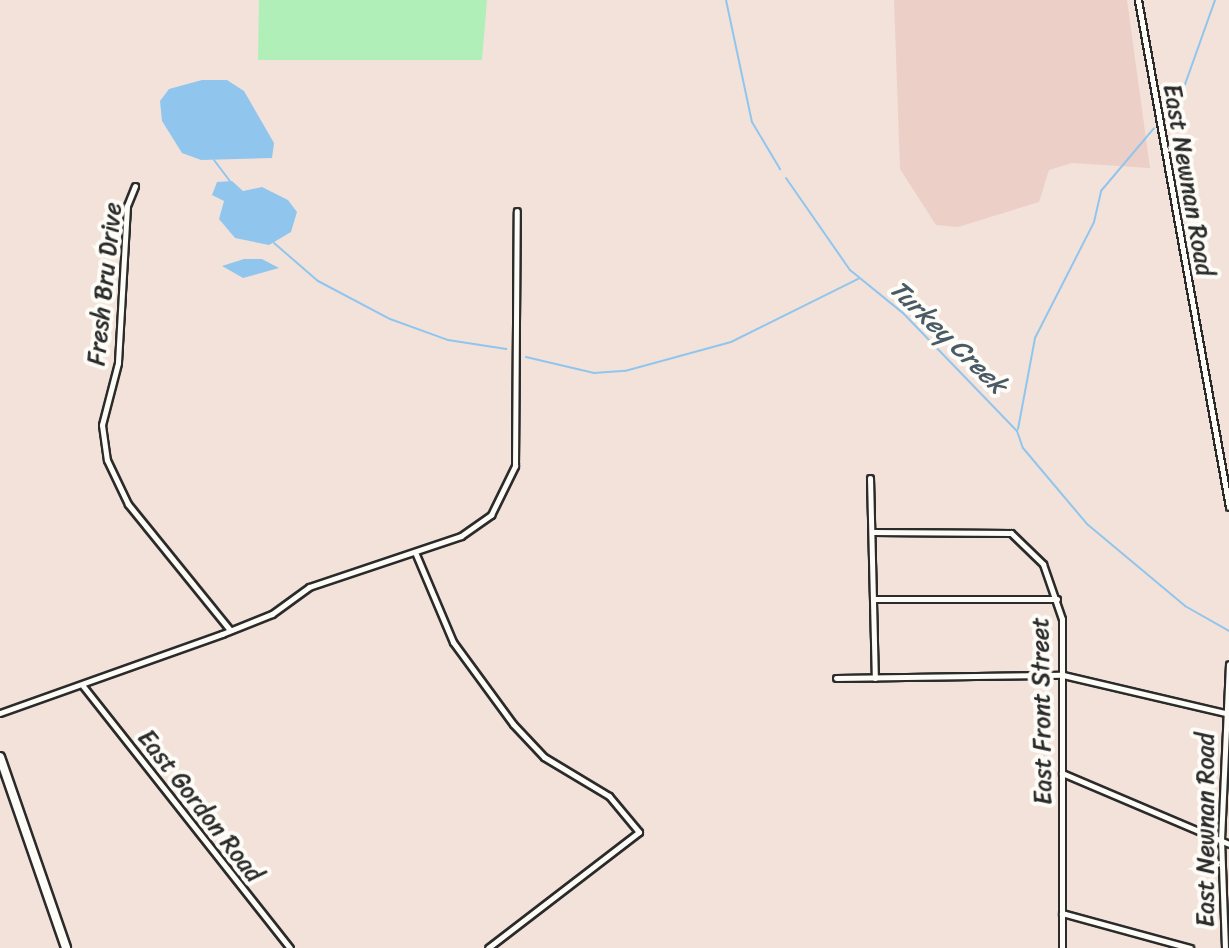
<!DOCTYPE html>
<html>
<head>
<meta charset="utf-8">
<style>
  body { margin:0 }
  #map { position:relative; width:1229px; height:948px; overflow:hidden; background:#f3e2da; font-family:Sriracha,sans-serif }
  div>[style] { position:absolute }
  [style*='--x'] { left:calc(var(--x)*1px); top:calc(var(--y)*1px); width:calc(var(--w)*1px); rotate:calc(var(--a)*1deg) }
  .built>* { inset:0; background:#eccfc6 }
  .green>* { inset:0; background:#b0f0b8 }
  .water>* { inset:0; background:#90c6ee }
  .stream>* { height:2px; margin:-1px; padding:0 1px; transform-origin:1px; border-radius:1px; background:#90c6ee }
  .roads { filter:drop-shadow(2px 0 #2b2b2b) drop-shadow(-2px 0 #2b2b2b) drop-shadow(0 2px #2b2b2b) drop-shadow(0 -2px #2b2b2b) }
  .minor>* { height:5px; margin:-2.5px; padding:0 2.5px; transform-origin:2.5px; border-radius:2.5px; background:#fdfcf7 }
  .primary>* { height:8px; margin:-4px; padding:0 4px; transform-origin:4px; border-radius:4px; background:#fdfcf7 }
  span { translate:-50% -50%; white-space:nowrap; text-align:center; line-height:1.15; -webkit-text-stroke:8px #fdfcf7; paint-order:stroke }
  .street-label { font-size:24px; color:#2b2b2b }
  .water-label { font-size:26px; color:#495a66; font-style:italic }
</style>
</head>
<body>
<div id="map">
  <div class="built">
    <i style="clip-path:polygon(894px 0,1127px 0,1150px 168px,1072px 163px,1049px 170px,1039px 202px,958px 227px,936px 225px,900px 169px)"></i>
  </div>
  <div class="green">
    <i style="clip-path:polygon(259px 0,487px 0,482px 60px,258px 60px)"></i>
  </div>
  <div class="water">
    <i style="clip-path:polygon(202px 80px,227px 80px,244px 91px,274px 143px,272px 158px,201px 160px,182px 153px,162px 121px,160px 101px,169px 89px)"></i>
    <i style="clip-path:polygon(232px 181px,243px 191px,262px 187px,288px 200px,297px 212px,291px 232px,269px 245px,235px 238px,219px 219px,224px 201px,212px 195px,217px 182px)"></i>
    <i style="clip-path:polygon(244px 259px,262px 259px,279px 268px,243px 278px,222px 266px)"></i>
  </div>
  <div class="stream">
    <i style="--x:726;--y:0;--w:125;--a:78"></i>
    <i style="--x:752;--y:122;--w:55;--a:59.2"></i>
    <i style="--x:1164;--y:121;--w:22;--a:-51"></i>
    <i style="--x:1178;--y:104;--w:110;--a:-70.4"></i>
    <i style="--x:214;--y:160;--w:26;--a:53"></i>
    <i style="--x:786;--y:178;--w:112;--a:55.2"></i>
    <i style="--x:850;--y:270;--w:68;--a:39.1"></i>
    <i style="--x:903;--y:313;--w:164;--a:46"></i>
    <i style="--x:1017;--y:431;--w:18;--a:71"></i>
    <i style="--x:1023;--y:448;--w:99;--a:49.9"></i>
    <i style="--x:1087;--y:524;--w:128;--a:39.9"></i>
    <i style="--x:1185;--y:606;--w:51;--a:29.6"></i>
    <i style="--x:274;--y:243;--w:58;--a:40.8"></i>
    <i style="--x:318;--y:281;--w:81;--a:27.8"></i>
    <i style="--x:390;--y:319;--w:62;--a:19.9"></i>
    <i style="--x:448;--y:340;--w:59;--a:8.8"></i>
    <i style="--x:526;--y:357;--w:70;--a:13.2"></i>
    <i style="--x:594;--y:373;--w:31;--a:-4"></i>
    <i style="--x:625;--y:371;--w:110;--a:-15.3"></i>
    <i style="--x:731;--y:342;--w:142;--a:-26.4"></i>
    <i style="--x:1018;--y:429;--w:93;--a:-79.4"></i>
    <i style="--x:1035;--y:338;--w:130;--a:-63"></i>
    <i style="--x:1094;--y:222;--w:32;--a:-77"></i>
    <i style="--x:1101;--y:191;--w:82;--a:-49.9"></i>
  </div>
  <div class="roads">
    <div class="minor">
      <i style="--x:1138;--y:0;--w:515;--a:79.82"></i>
      <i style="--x:135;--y:186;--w:22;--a:112"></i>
      <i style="--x:127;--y:206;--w:157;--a:93.3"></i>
      <i style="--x:118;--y:363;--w:64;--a:104.5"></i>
      <i style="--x:102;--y:425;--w:35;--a:82"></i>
      <i style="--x:107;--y:460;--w:49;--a:64.5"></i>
      <i style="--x:128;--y:504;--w:162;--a:51"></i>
      <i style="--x:870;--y:478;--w:200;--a:88.6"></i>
      <i style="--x:873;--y:532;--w:138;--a:0.4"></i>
      <i style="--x:1011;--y:533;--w:45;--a:44.1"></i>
      <i style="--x:1043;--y:564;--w:58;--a:70.9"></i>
      <i style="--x:1062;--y:619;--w:329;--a:90"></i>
      <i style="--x:415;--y:552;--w:98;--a:67.1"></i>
      <i style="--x:453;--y:642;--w:102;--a:53.8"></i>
      <i style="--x:513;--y:724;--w:45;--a:46.8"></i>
      <i style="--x:544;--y:757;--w:76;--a:31"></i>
      <i style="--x:609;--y:796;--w:47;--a:50.2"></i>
      <i style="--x:639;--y:832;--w:190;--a:142.5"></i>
      <i style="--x:874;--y:599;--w:183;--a:0"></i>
      <i style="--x:836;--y:678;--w:227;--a:-0.8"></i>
      <i style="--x:1063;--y:675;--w:166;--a:13.2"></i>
      <i style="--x:83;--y:686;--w:334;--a:51.7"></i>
      <i style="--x:0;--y:713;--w:236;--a:-19.6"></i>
      <i style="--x:222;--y:634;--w:54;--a:-21.8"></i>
      <i style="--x:272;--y:614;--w:46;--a:-36.1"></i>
      <i style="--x:309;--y:587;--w:160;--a:-18.5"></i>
      <i style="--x:461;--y:536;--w:37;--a:-35"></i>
      <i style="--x:491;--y:515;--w:55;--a:-63.9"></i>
      <i style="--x:515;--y:466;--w:255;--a:-89.6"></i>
      <i style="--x:1062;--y:773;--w:181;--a:23"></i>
      <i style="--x:1062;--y:913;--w:133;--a:15.3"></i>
      <i style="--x:1225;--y:948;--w:108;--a:-92.1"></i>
      <i style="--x:1221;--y:840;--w:176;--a:-87.4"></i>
    </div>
    <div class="primary">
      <i style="--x:0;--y:757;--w:202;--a:70.9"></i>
    </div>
  </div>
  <div class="street-label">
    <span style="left:1188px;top:180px;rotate:80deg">East Newnan Road</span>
    <span style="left:105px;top:284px;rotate:-84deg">Fresh Bru Drive</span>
    <span style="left:1042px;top:711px;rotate:-91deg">East Front Street</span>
    <span style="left:200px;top:806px;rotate:52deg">East Gordon Road</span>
    <span style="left:1206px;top:830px;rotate:-90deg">East Newnan Road</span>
  </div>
  <div class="water-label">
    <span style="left:948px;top:337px;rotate:44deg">Turkey Creek</span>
  </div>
</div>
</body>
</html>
